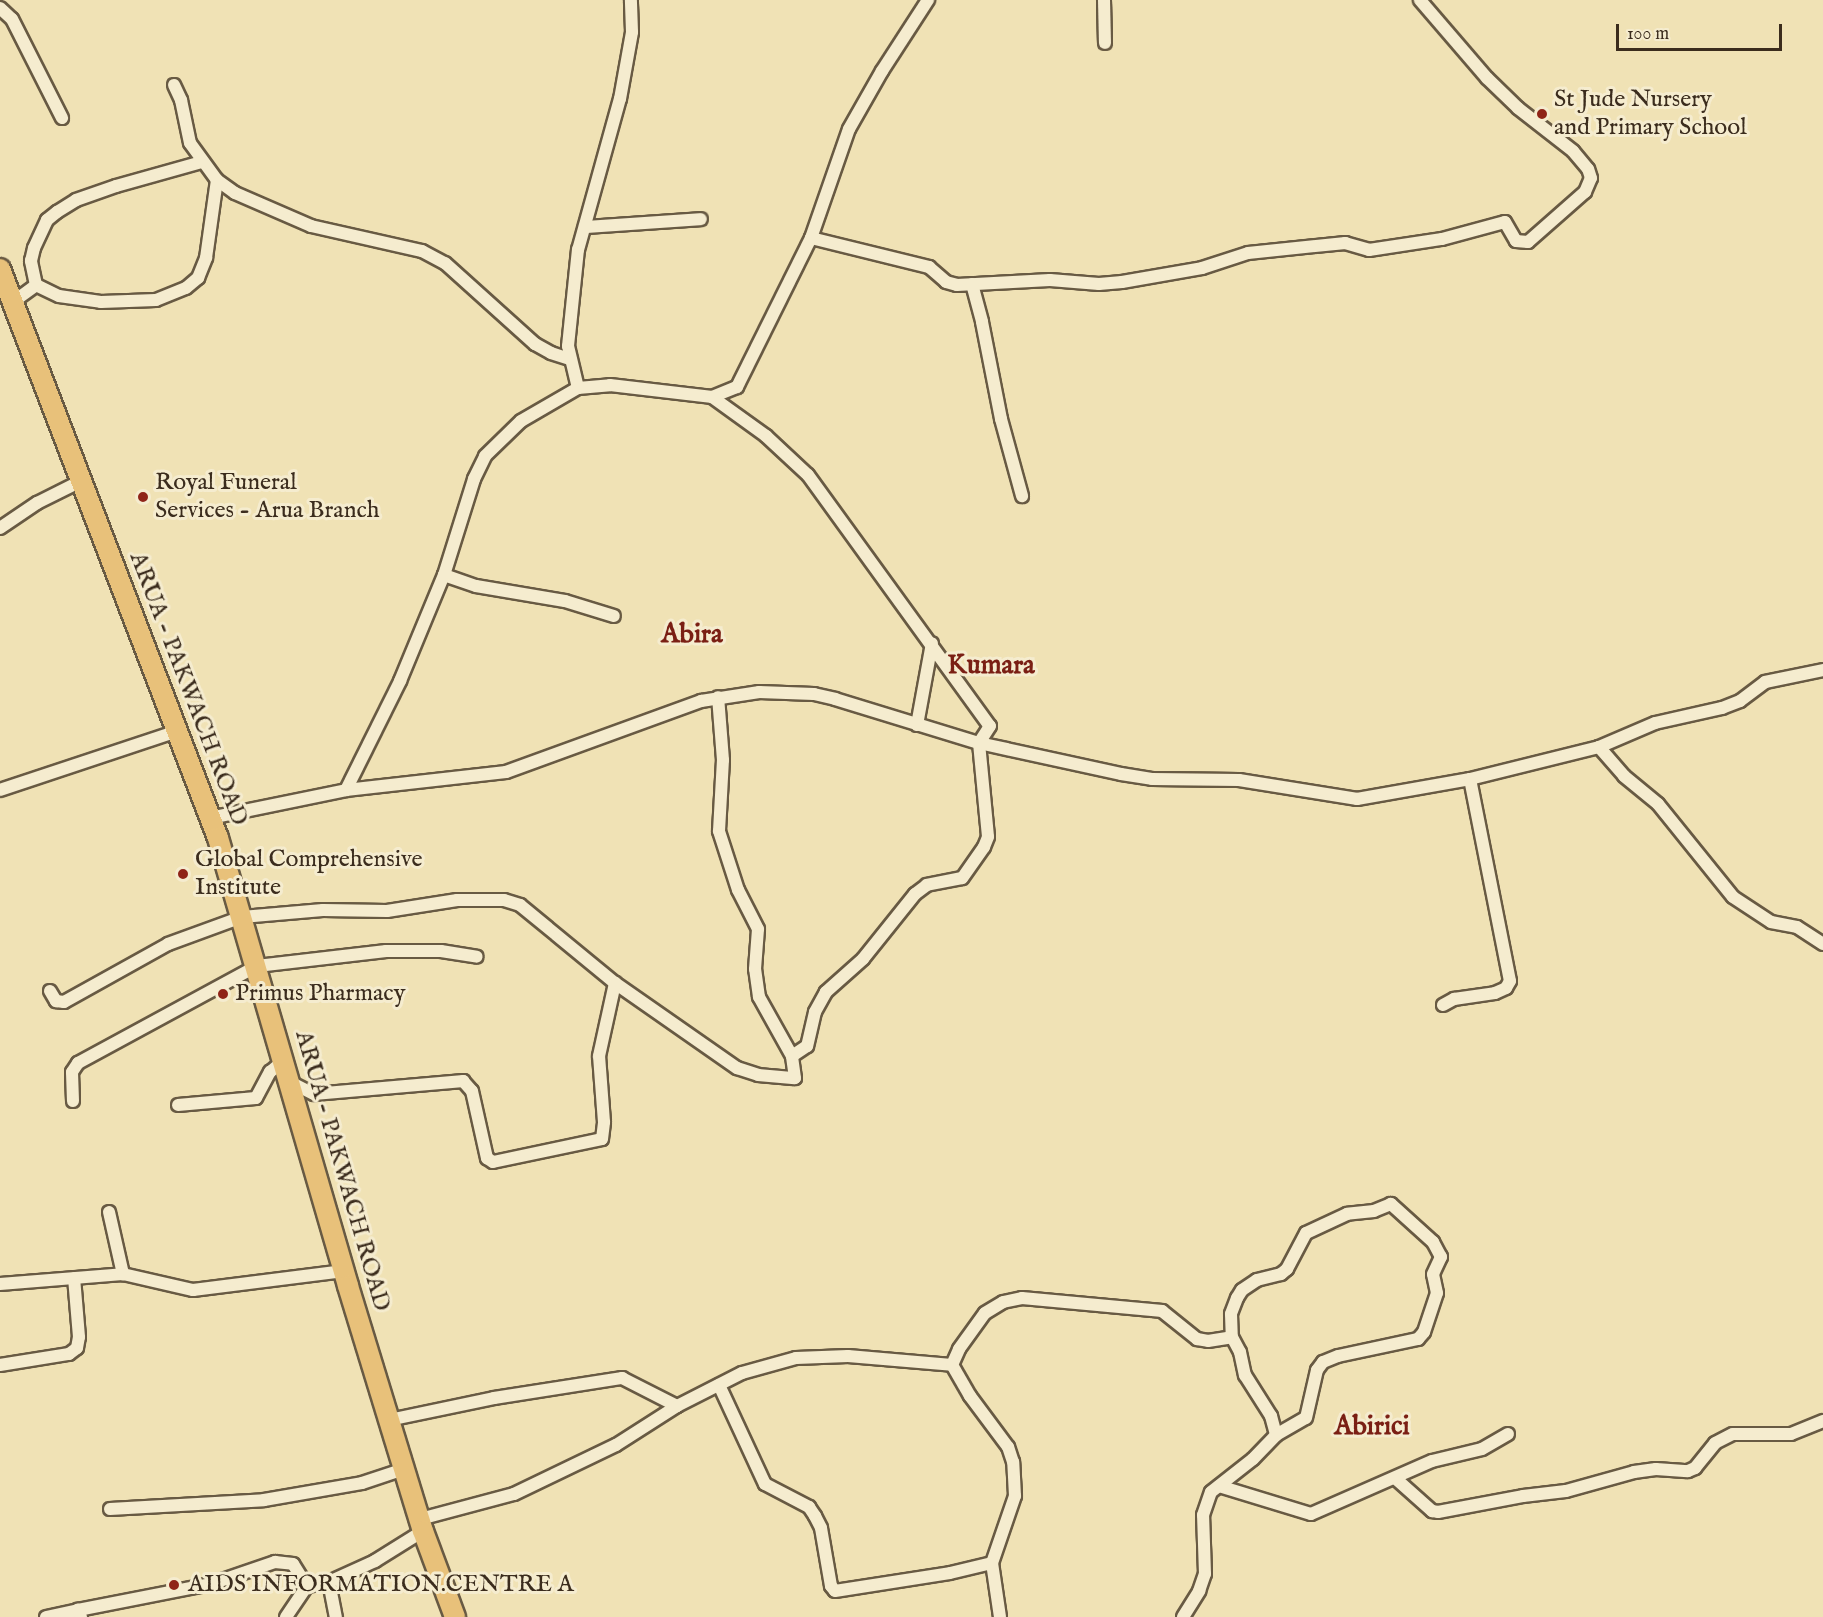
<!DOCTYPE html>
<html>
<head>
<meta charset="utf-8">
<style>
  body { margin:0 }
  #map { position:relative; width:1823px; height:1617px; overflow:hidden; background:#f0e2b5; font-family:"IM FELL English",serif }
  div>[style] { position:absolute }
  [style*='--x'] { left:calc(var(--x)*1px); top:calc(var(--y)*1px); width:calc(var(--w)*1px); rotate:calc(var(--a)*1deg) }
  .roads { filter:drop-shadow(2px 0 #685a43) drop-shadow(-2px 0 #685a43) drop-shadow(0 2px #685a43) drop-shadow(0 -2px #685a43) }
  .street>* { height:12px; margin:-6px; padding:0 6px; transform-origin:6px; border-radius:6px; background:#f5eccf }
  .primary>* { height:20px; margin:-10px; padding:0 10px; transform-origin:10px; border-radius:10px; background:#e8c17a }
  .dots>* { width:16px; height:16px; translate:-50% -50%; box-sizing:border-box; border:3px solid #f5eccf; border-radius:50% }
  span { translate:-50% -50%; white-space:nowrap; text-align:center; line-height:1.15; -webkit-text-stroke:6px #f5eccf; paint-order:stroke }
  .poi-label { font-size:24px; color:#3b2c1d }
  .left { translate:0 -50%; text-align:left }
  .street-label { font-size:24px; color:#3b2c1d }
  .quarter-label { font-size:27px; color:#7a1f14; font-weight:700 }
  .scale { position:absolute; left:1616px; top:24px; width:166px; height:27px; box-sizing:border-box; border:3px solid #3b2c1d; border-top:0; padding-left:8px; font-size:18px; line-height:21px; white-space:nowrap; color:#3b2c1d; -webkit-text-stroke:4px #f5eccf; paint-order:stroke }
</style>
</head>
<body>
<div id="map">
  <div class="roads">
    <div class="street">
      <i style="--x:1104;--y:0;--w:43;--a:88.7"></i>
      <i style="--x:0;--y:8;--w:16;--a:43"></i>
      <i style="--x:12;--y:19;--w:111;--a:63.2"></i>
      <i style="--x:174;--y:85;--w:17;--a:65"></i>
      <i style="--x:181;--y:100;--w:44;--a:78.2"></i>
      <i style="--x:190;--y:143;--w:46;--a:53.9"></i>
      <i style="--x:217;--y:180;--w:22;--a:36"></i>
      <i style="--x:235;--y:193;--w:83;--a:23.5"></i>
      <i style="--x:311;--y:226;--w:114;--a:12.7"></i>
      <i style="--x:422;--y:251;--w:26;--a:28"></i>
      <i style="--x:445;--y:263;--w:121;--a:42"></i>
      <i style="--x:535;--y:344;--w:18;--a:29"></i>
      <i style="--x:551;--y:353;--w:19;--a:18"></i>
      <i style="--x:585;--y:227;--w:116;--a:-3.9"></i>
      <i style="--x:811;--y:238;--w:122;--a:13.8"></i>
      <i style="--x:929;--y:267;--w:23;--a:41"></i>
      <i style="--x:946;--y:282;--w:11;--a:15"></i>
      <i style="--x:957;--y:285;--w:93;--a:-3.1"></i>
      <i style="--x:1050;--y:280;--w:49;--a:4.7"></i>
      <i style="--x:1099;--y:284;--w:23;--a:-5"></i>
      <i style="--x:1122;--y:282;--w:81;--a:-9.9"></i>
      <i style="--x:1202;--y:268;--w:48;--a:-18.1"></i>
      <i style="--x:1248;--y:253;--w:98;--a:-5.9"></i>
      <i style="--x:1345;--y:243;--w:25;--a:16"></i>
      <i style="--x:1369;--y:250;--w:74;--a:-8.6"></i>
      <i style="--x:1442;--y:239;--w:65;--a:-15.1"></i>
      <i style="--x:1505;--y:222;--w:22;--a:60"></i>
      <i style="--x:1516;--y:241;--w:12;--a:5"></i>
      <i style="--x:1528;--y:242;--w:76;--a:-41.3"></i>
      <i style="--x:1585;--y:192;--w:15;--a:-67"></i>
      <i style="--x:1591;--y:178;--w:9;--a:-108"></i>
      <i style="--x:1588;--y:169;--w:23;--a:-130"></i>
      <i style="--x:1573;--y:151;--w:70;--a:-142"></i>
      <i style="--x:1518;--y:108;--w:43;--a:-135.9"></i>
      <i style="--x:1487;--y:78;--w:103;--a:-130.7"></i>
      <i style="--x:972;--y:284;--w:39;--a:75"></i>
      <i style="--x:982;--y:322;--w:99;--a:78.9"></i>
      <i style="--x:1001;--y:419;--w:80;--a:74.7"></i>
      <i style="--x:36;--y:285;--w:25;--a:26"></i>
      <i style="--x:59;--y:296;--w:42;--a:8.1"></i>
      <i style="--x:101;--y:302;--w:55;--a:-2.1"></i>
      <i style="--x:156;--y:300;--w:32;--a:-22"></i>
      <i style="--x:186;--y:288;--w:16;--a:-40"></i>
      <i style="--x:198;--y:278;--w:22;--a:-68"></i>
      <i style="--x:206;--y:258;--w:79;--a:-82"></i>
      <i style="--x:13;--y:302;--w:29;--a:-36"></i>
      <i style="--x:36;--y:285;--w:25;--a:-102"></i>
      <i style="--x:31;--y:261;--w:13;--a:-77"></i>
      <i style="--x:34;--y:248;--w:31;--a:-65"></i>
      <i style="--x:47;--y:220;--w:13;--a:-39"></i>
      <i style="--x:57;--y:212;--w:22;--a:-32"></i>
      <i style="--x:76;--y:200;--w:42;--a:-19.3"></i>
      <i style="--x:116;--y:186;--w:89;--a:-15.6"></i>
      <i style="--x:578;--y:388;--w:43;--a:-103.4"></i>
      <i style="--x:568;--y:346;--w:97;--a:-84.1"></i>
      <i style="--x:578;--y:250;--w:157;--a:-74.5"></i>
      <i style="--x:620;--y:99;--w:68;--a:-79.8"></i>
      <i style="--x:632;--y:32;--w:32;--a:-92"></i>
      <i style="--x:712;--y:397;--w:67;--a:35.8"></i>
      <i style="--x:766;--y:436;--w:57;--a:42.9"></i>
      <i style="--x:808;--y:475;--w:310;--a:54.1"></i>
      <i style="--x:990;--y:726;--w:20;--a:123"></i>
      <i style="--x:979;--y:743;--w:94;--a:84.5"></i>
      <i style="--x:988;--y:837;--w:11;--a:112"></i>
      <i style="--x:984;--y:847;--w:38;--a:125"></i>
      <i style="--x:962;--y:878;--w:36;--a:169"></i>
      <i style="--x:927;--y:885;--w:15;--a:143"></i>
      <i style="--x:915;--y:894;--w:83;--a:128.7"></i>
      <i style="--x:863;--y:959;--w:50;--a:138.3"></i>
      <i style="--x:826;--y:992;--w:23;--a:119"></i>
      <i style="--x:815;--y:1012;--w:35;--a:103"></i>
      <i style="--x:807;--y:1046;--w:18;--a:146"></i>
      <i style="--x:0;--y:528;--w:45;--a:-34"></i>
      <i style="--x:37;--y:503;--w:49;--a:-26.6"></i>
      <i style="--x:444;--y:575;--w:34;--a:19"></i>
      <i style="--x:476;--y:586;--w:90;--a:9.6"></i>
      <i style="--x:565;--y:601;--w:51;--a:17"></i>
      <i style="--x:917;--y:725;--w:83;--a:-79.6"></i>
      <i style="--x:1599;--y:747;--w:38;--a:49"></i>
      <i style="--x:1624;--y:776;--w:44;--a:39.5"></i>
      <i style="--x:1658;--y:804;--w:119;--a:51.1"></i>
      <i style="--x:1733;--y:897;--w:45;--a:33.3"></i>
      <i style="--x:1771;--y:922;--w:26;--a:11"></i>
      <i style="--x:1797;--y:927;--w:31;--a:33"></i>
      <i style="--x:0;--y:790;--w:187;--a:-18.4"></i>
      <i style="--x:346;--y:790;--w:122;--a:-63.6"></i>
      <i style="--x:400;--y:681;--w:115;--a:-67.5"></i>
      <i style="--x:444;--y:575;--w:101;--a:-72.6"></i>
      <i style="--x:474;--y:479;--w:25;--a:-64"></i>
      <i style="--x:485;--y:456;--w:50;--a:-44.2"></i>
      <i style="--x:521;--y:421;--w:66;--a:-30.1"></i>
      <i style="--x:578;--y:388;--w:32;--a:-5"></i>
      <i style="--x:610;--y:385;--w:103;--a:6.7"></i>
      <i style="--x:712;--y:397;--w:27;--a:-22"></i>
      <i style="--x:737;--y:387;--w:166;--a:-63.6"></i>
      <i style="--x:811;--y:238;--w:115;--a:-70.8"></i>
      <i style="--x:849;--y:129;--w:67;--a:-60.4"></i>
      <i style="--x:882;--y:71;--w:85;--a:-57.1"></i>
      <i style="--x:210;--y:818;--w:139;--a:-11.6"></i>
      <i style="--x:346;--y:790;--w:161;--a:-6.4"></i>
      <i style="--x:506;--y:772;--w:208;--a:-20"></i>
      <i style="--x:701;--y:701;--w:59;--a:-8.8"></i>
      <i style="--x:759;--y:692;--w:55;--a:2.1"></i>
      <i style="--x:814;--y:694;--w:22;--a:13"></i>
      <i style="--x:835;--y:699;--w:151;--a:17"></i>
      <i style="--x:979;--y:743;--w:145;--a:12.3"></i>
      <i style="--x:1121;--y:774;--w:31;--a:9"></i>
      <i style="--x:1152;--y:779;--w:87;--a:0.7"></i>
      <i style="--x:1239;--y:780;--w:120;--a:9.1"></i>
      <i style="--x:1357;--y:799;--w:115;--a:-10"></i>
      <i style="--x:1470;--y:779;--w:133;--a:-13.9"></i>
      <i style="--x:1599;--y:747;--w:61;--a:-23.2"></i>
      <i style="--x:1655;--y:723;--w:69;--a:-12.6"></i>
      <i style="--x:1722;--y:708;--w:19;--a:-21"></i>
      <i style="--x:1740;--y:701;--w:31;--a:-37"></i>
      <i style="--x:1765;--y:682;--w:59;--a:-11.7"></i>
      <i style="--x:50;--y:991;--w:12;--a:59"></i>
      <i style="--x:56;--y:1001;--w:8;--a:7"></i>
      <i style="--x:64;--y:1002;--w:119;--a:-29.1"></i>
      <i style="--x:168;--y:944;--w:79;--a:-20"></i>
      <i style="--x:242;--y:917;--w:81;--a:-4.9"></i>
      <i style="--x:323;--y:910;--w:64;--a:0.9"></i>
      <i style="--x:387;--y:911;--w:71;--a:-8.9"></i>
      <i style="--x:457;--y:900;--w:47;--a:0"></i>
      <i style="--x:504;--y:900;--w:17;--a:17"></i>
      <i style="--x:520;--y:905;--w:123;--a:39.4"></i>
      <i style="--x:615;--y:983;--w:149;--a:34.9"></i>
      <i style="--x:737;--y:1068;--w:22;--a:18"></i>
      <i style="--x:758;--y:1075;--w:37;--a:5"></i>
      <i style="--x:795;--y:1078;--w:22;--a:-98"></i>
      <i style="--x:792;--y:1056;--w:68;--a:-119.2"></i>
      <i style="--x:759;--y:997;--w:28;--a:-98"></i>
      <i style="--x:755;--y:969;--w:40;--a:-85.7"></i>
      <i style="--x:758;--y:929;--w:44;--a:-117.1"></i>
      <i style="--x:738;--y:890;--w:62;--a:-107.9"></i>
      <i style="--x:719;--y:831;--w:71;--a:-86.8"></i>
      <i style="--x:723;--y:760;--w:63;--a:-94.5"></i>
      <i style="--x:1443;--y:1005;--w:13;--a:-29"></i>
      <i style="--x:1454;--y:999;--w:41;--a:-8.3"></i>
      <i style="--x:1495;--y:993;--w:12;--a:-24"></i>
      <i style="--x:1506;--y:988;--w:8;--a:-60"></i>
      <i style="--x:1510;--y:981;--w:206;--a:-101.2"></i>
      <i style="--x:290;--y:1082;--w:27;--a:27"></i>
      <i style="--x:314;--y:1094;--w:150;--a:-5"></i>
      <i style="--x:463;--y:1081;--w:13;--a:48"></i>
      <i style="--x:472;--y:1091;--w:69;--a:77.4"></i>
      <i style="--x:487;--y:1158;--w:7;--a:34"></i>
      <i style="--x:493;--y:1162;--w:111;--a:-11.9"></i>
      <i style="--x:602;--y:1139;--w:17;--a:-83"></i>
      <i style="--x:604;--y:1122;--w:66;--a:-94.3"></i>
      <i style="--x:599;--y:1056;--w:75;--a:-77.6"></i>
      <i style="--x:73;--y:1101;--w:29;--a:-92"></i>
      <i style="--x:72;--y:1072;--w:11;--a:-56"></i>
      <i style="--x:78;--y:1063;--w:204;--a:-28.5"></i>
      <i style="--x:257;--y:966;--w:130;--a:-6.6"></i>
      <i style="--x:386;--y:951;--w:55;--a:0"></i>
      <i style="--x:441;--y:951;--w:36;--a:9"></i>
      <i style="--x:178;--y:1105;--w:78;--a:-5.1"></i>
      <i style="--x:256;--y:1098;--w:30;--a:-62"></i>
      <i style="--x:270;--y:1072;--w:17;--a:-40"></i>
      <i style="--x:109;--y:1212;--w:64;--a:77.3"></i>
      <i style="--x:0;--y:1284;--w:123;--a:-4.6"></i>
      <i style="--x:123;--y:1274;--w:72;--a:12.9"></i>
      <i style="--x:193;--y:1290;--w:152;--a:-7.2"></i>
      <i style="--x:0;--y:1365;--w:70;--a:-9.1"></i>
      <i style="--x:69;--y:1354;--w:10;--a:-37"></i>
      <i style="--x:77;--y:1348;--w:11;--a:-80"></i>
      <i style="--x:79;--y:1337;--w:59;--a:-94.8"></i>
      <i style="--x:719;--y:1385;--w:109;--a:65.1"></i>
      <i style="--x:765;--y:1484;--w:50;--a:27.6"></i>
      <i style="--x:809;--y:1507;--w:11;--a:56"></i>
      <i style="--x:815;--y:1516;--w:13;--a:63"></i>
      <i style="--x:821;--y:1528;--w:59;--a:80.2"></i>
      <i style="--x:831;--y:1586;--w:6;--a:51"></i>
      <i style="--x:835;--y:1591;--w:116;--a:-8.9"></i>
      <i style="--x:950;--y:1573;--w:43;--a:-13.4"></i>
      <i style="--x:389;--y:1420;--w:107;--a:-11.8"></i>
      <i style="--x:494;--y:1398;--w:130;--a:-8.9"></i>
      <i style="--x:622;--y:1378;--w:62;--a:27"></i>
      <i style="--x:1395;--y:1478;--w:50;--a:41.7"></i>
      <i style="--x:1432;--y:1511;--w:6;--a:9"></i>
      <i style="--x:1438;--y:1512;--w:86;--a:-10.7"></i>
      <i style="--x:1523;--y:1496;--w:43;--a:-6.6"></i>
      <i style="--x:1566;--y:1491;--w:71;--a:-15.6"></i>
      <i style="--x:1634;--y:1472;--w:22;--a:-8"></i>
      <i style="--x:1656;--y:1469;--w:32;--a:4"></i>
      <i style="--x:1688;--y:1471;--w:8;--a:-23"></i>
      <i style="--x:1695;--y:1468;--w:32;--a:-51"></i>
      <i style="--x:1715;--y:1443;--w:20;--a:-27"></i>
      <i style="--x:1733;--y:1434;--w:58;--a:0"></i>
      <i style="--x:1791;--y:1434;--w:35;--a:-22"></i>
      <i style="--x:1219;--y:1486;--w:96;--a:16.9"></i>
      <i style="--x:1311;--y:1514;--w:132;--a:-23.7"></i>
      <i style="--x:1432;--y:1461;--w:51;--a:-13.5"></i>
      <i style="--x:1482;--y:1449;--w:30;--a:-30"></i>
      <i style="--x:110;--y:1509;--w:154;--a:-3.3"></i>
      <i style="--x:264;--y:1500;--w:99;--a:-9.8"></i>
      <i style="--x:362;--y:1483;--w:44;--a:-18.4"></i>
      <i style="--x:420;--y:1519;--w:97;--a:-14.9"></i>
      <i style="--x:514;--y:1494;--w:113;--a:-25.7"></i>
      <i style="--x:616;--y:1445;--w:72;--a:-32.6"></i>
      <i style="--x:677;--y:1406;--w:73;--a:-26.9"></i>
      <i style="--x:742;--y:1373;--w:56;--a:-15.5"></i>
      <i style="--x:796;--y:1358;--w:52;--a:-2.2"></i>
      <i style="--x:848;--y:1356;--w:104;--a:4.9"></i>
      <i style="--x:329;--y:1582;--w:36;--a:79"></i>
      <i style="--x:46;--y:1617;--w:33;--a:-12"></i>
      <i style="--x:81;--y:1617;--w:8;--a:-113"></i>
      <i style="--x:78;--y:1610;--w:136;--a:-11.1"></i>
      <i style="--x:211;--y:1584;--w:68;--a:-19"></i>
      <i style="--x:275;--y:1562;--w:18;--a:6"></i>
      <i style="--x:293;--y:1564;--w:26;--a:58"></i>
      <i style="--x:307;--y:1586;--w:22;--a:-10"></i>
      <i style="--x:329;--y:1582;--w:51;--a:-24.5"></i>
      <i style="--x:375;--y:1561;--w:57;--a:-32"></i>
      <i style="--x:286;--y:1617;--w:37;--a:-56"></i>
      <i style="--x:1000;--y:1617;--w:55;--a:-98.4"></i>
      <i style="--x:992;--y:1563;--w:71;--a:-71.1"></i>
      <i style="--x:1015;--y:1496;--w:34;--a:-93"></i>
      <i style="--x:1013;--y:1462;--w:16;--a:-108"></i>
      <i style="--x:1008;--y:1447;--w:64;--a:-126.7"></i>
      <i style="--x:970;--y:1396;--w:36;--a:-120"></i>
      <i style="--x:952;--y:1365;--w:17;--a:-66"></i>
      <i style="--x:959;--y:1349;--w:44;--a:-54.2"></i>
      <i style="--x:985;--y:1313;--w:21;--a:-31"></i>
      <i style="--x:1003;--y:1302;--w:19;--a:-12"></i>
      <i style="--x:1022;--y:1298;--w:141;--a:5.3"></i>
      <i style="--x:1162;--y:1311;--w:45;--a:38.7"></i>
      <i style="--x:1197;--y:1339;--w:11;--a:10"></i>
      <i style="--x:1208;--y:1341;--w:24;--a:-9"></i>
      <i style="--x:1183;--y:1617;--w:31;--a:-58"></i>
      <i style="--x:1199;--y:1591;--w:18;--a:-71"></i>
      <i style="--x:1205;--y:1574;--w:59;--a:-91.9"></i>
      <i style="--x:1203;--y:1515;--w:24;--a:-71"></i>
      <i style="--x:1211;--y:1492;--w:53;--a:-38.2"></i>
      <i style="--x:1253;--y:1459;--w:33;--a:-46"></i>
      <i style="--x:1276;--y:1435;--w:34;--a:-30"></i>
      <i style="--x:1306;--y:1418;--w:49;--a:-77.1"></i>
      <i style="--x:1317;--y:1370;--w:10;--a:-53"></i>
      <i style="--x:1323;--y:1362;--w:16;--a:-22"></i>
      <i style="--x:1338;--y:1356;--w:82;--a:-12"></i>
      <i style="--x:1418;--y:1339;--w:9;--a:-49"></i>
      <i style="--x:1424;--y:1332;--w:41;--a:-71.6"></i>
      <i style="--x:1437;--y:1293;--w:19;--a:-102"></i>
      <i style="--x:1433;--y:1274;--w:19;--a:-65"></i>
      <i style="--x:1441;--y:1257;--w:17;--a:-118"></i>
      <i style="--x:1433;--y:1242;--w:57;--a:-137.9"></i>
      <i style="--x:1391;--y:1204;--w:18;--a:158"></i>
      <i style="--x:1374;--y:1211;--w:27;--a:174"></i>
      <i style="--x:1347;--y:1214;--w:45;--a:155.1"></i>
      <i style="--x:1306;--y:1233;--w:41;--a:117.8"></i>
      <i style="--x:1287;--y:1269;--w:8;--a:140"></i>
      <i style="--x:1281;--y:1274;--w:25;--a:166"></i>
      <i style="--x:1257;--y:1280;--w:18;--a:146"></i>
      <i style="--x:1242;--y:1290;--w:9;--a:122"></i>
      <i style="--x:1237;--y:1298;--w:17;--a:111"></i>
      <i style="--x:1231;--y:1314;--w:23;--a:88"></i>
      <i style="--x:1232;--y:1337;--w:17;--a:62"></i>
      <i style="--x:1240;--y:1352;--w:24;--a:78"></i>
      <i style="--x:1245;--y:1375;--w:49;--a:57.6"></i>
      <i style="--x:1271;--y:1416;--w:20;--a:75"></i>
    </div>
    <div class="primary">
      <i style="--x:0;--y:269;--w:609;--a:69.04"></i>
      <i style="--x:218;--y:838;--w:466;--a:73.8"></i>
      <i style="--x:348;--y:1286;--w:256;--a:73"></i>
      <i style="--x:423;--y:1531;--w:92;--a:69.6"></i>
    </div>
  </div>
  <div class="dots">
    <i style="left:1542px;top:114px;background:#8f2418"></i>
    <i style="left:143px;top:497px;background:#8f2418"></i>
    <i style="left:183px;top:874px;background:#8f2418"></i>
    <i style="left:223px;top:994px;background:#8f2418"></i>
    <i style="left:174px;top:1585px;background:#8f2418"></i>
  </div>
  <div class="poi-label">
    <span class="left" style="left:1554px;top:114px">St Jude Nursery<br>and Primary School</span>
    <span class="left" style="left:155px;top:497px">Royal Funeral<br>Services - Arua Branch</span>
    <span class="left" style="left:195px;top:874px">Global Comprehensive<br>Institute</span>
    <span class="left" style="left:235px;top:994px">Primus Pharmacy</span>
    <span class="left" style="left:188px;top:1585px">AIDS INFORMATION.CENTRE A</span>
  </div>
  <div class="street-label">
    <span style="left:188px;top:689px;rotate:69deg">ARUA - PAKWACH ROAD</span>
    <span style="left:342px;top:1171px;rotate:74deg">ARUA - PAKWACH ROAD</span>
  </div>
  <div class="quarter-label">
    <span style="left:692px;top:636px">Abira</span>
    <span style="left:991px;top:667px">Kumara</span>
    <span style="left:1372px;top:1428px">Abirici</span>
  </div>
  <div class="scale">100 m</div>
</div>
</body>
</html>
